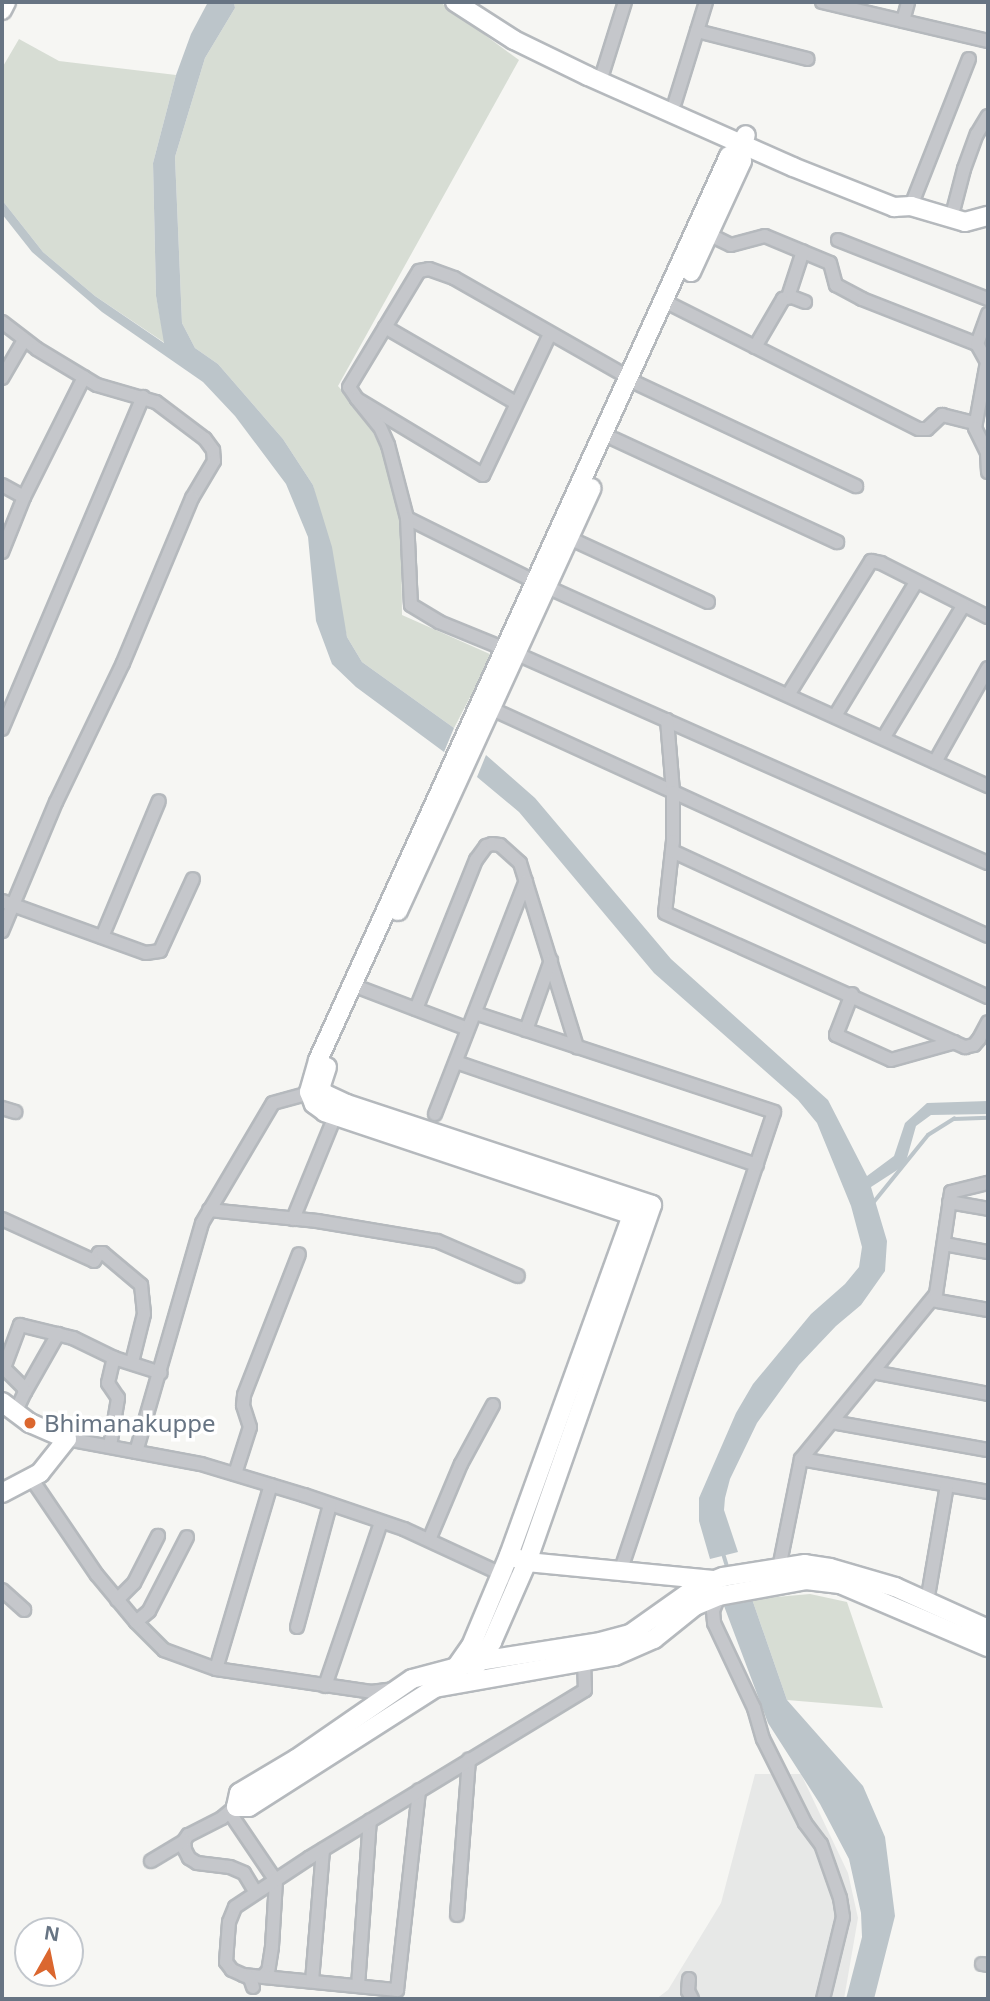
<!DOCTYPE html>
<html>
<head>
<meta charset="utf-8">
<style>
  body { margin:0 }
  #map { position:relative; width:990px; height:2001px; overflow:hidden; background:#f6f6f3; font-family:"Noto Sans",sans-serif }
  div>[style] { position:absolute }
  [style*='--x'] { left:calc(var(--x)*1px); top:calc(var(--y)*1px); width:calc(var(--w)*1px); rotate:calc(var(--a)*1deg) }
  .built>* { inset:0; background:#e7e8e7 }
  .green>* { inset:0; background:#d7ddd4 }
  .water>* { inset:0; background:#bcc5ca }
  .stream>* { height:3.5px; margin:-1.75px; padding:0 1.75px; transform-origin:1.75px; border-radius:1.75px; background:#bcc5ca }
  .roads { filter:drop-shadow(2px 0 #b5b9bd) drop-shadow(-2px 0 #b5b9bd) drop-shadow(0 2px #b5b9bd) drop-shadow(0 -2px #b5b9bd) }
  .street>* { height:12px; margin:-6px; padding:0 6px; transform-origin:6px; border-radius:6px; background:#c5c7cb }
  .secondary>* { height:18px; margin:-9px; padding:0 9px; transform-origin:9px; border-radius:9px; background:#fff }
  .dots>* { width:19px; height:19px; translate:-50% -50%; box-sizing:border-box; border:4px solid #fff; border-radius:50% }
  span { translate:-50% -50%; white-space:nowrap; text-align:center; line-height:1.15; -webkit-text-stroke:7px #fff; paint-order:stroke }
  .poi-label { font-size:24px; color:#677483 }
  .left { translate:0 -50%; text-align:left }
  .frame { position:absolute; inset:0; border:4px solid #677483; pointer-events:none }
  .north { position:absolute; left:14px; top:1917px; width:70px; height:70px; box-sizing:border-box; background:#fff; border:2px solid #c2c7cd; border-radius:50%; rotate:9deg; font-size:19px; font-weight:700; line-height:28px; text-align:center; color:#677483 }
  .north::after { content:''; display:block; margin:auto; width:24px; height:32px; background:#db672f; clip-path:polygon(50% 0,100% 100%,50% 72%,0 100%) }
</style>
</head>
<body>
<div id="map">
  <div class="built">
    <i style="clip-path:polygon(755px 1774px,801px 1774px,848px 1873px,858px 1918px,844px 1999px,656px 1999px,668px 1990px,721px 1903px)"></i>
  </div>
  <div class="green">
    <i style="clip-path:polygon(234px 2px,440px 2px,519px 60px,338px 386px,366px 418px,385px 457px,401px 527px,402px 615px,492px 655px,454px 728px,362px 662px,347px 637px,313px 485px,283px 439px,218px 364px,195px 348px,182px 323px,175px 157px,205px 58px,235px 8px)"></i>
    <i style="clip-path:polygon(19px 39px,59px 61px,176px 75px,153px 163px,156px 296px,165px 343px,95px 296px,43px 252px,2px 200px,2px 68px)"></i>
    <i style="clip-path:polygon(810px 1594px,847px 1602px,883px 1708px,787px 1700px,752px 1599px)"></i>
  </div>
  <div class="water">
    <i style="clip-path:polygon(208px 2px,234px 2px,235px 8px,205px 58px,175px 157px,182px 323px,195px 348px,218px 364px,283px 439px,313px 485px,332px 547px,347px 637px,362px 662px,454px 728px,444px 752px,356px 687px,332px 664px,316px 621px,308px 537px,286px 484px,235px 416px,203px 382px,102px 312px,32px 252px,2px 214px,2px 200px,43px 252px,95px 296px,164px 343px,156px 296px,153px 163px,176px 75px,191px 34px)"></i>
    <i style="clip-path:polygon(486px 755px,535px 798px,671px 959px,828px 1100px,867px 1176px,894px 1156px,905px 1123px,927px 1103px,988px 1101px,988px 1114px,931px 1115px,916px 1126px,905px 1165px,871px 1187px,887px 1241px,885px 1271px,861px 1305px,836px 1326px,799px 1365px,757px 1423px,730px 1479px,725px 1498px,724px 1510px,738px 1552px,710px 1559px,699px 1521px,699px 1498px,736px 1413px,753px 1384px,811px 1314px,845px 1284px,859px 1267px,862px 1247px,851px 1206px,817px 1123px,798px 1100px,654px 973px,519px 812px,477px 777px)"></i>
    <i style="clip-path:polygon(752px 1599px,787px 1700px,863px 1786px,885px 1837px,895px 1916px,874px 1999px,846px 1999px,862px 1937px,861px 1913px,849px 1859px,820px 1804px,768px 1723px,724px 1606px)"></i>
  </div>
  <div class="stream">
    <i style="--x:873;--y:1203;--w:87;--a:-51"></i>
    <i style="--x:928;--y:1135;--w:31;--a:-32"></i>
    <i style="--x:954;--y:1119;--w:34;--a:-2"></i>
    <i style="--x:723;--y:1552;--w:21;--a:73"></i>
  </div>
  <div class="roads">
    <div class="street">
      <i style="--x:822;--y:2;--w:171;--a:13.2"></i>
      <i style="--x:903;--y:21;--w:20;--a:-75"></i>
      <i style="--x:697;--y:31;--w:114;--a:14.2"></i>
      <i style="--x:603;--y:72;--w:73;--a:-72.6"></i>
      <i style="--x:675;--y:102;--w:105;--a:-72.8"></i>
      <i style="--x:911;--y:206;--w:158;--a:-68.5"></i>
      <i style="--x:951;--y:219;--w:52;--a:-75.4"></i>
      <i style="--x:964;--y:169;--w:37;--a:-70"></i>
      <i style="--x:977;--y:134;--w:21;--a:-59"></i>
      <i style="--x:708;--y:234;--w:25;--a:26"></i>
      <i style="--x:731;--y:245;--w:35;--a:-15"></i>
      <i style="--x:765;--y:236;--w:70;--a:22.6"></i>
      <i style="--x:830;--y:263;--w:23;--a:75"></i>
      <i style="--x:836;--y:285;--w:30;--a:28"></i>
      <i style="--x:862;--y:299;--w:123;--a:21.4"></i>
      <i style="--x:838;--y:240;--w:161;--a:21.5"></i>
      <i style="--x:788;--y:297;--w:48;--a:-71.9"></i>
      <i style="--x:664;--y:301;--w:285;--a:26.7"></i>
      <i style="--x:919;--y:429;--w:8;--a:0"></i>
      <i style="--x:927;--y:429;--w:21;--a:-43"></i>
      <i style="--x:942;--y:415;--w:34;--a:14"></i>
      <i style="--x:988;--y:314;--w:32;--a:110"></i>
      <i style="--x:977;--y:344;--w:21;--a:61"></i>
      <i style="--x:987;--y:362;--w:67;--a:100.3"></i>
      <i style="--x:975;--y:428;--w:28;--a:64"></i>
      <i style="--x:987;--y:453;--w:19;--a:87"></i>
      <i style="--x:2;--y:322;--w:44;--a:37.6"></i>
      <i style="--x:37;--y:349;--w:70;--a:31"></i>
      <i style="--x:97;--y:385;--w:61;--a:16.1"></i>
      <i style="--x:156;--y:402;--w:61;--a:37.1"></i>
      <i style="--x:205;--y:439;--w:14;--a:54"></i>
      <i style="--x:213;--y:450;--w:11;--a:85"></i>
      <i style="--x:214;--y:461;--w:43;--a:120.7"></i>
      <i style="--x:192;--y:498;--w:179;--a:112.7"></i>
      <i style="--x:123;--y:663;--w:154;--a:115.7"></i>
      <i style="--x:56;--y:802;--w:140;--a:112.7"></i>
      <i style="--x:385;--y:327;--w:151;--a:30.1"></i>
      <i style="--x:550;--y:334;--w:156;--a:115.4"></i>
      <i style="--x:483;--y:475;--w:147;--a:-148.9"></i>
      <i style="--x:357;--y:399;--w:14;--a:-124"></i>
      <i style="--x:349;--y:387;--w:135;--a:-58.9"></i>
      <i style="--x:419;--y:271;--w:10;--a:-11"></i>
      <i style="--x:429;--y:269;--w:27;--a:20"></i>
      <i style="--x:454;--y:278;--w:202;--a:29.7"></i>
      <i style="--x:755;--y:347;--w:56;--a:-59.7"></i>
      <i style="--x:783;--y:299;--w:9;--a:-13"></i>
      <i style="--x:792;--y:297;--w:14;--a:21"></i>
      <i style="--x:2;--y:378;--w:44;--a:-59.9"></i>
      <i style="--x:638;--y:384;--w:241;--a:25.1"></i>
      <i style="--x:357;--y:399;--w:36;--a:51"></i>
      <i style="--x:380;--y:427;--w:20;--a:66"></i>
      <i style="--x:388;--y:445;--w:75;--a:75.4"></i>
      <i style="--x:407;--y:518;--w:144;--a:26.4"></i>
      <i style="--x:536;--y:582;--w:496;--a:24.3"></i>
      <i style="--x:614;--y:439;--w:246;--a:24.8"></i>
      <i style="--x:2;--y:485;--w:25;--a:29"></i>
      <i style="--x:407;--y:518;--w:87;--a:87.4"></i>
      <i style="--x:411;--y:605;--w:33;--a:31"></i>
      <i style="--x:439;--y:622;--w:71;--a:22.2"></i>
      <i style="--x:569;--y:538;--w:153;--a:24.7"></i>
      <i style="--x:2;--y:552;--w:59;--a:-68.2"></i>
      <i style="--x:24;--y:497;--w:134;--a:-63.4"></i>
      <i style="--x:517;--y:654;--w:515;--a:23.93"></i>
      <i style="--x:788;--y:695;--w:158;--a:-58.2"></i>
      <i style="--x:871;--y:561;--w:10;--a:11"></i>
      <i style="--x:881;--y:563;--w:120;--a:26.8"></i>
      <i style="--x:492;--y:709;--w:545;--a:24.59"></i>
      <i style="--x:835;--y:716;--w:157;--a:-58.8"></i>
      <i style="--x:667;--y:720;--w:72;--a:85.2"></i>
      <i style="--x:673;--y:792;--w:49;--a:90"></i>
      <i style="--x:673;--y:841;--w:72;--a:96.3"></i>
      <i style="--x:665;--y:913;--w:329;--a:24.1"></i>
      <i style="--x:965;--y:1047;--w:9;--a:-13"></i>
      <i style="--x:974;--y:1045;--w:8;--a:-50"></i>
      <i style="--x:979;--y:1039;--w:19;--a:-62"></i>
      <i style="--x:2;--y:729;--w:361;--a:-67"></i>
      <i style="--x:884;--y:737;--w:153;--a:-58.9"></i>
      <i style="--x:935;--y:762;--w:108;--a:-60.6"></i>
      <i style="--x:672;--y:851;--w:348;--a:24.8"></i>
      <i style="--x:2;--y:901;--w:153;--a:19.9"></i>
      <i style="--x:146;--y:953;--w:14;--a:-8"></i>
      <i style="--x:160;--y:951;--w:79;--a:-65.4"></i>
      <i style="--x:102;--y:937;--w:147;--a:-67.3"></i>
      <i style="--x:363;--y:989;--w:112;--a:20.9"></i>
      <i style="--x:852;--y:994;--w:44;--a:111.3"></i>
      <i style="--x:836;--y:1035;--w:60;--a:24.4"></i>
      <i style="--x:891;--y:1060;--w:66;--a:-15.7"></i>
      <i style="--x:416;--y:1009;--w:161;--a:-68.1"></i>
      <i style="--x:476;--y:860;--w:17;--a:-54"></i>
      <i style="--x:486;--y:846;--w:6;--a:-18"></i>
      <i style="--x:492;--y:844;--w:8;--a:7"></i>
      <i style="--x:500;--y:845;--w:27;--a:42"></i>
      <i style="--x:520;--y:863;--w:193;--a:72.8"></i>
      <i style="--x:475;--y:1013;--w:315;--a:18.3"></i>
      <i style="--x:774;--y:1112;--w:485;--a:108.5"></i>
      <i style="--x:526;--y:1030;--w:74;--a:-70.3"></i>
      <i style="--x:456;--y:1062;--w:318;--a:18.9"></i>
      <i style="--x:2;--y:1108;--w:14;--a:17"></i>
      <i style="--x:435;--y:1114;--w:250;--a:-68.7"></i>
      <i style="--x:949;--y:1202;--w:40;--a:10"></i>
      <i style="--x:209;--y:1210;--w:109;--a:5.8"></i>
      <i style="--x:317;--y:1221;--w:122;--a:9.5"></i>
      <i style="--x:437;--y:1241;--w:88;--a:23.4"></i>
      <i style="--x:2;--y:1219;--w:101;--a:24.5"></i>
      <i style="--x:94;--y:1261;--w:9;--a:-58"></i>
      <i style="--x:99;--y:1253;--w:4;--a:0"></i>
      <i style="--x:103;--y:1253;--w:50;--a:40.1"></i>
      <i style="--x:141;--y:1285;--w:29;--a:84"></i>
      <i style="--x:144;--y:1314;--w:49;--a:104"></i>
      <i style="--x:293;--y:1219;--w:111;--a:-67.8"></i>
      <i style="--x:944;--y:1244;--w:45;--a:10.3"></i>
      <i style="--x:932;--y:1300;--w:57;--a:10.1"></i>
      <i style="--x:873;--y:1372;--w:117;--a:10.8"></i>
      <i style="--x:25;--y:1392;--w:67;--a:-60.4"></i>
      <i style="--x:16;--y:1411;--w:21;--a:-65"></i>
      <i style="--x:25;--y:1392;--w:5;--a:-112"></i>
      <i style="--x:23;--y:1387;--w:27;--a:-135"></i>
      <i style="--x:4;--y:1368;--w:46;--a:-69.6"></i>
      <i style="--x:20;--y:1325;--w:55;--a:13.8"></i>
      <i style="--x:73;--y:1338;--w:46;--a:26"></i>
      <i style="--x:114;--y:1358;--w:49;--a:17.7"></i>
      <i style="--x:832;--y:1422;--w:158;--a:10.2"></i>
      <i style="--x:67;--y:1439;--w:136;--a:10.6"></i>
      <i style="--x:201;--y:1464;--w:108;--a:16.8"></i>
      <i style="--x:304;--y:1495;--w:106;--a:18.8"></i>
      <i style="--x:404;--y:1529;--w:115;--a:24.8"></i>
      <i style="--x:110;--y:1446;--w:49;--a:-80.5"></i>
      <i style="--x:118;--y:1398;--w:18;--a:-124"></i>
      <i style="--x:108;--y:1383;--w:26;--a:-77"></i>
      <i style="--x:136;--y:1452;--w:238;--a:-73.9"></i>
      <i style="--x:202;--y:1223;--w:139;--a:-59.4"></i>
      <i style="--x:273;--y:1103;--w:46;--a:-15.3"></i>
      <i style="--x:801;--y:1459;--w:190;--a:10"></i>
      <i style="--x:235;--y:1474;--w:49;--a:-72.3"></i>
      <i style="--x:250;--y:1427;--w:23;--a:-108"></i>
      <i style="--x:243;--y:1405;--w:10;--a:-84"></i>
      <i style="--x:244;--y:1395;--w:151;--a:-68.7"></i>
      <i style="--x:31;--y:1478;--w:117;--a:55.8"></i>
      <i style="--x:97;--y:1575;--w:61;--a:50.3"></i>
      <i style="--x:136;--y:1622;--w:40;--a:45"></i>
      <i style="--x:164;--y:1650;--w:55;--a:20.1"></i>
      <i style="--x:216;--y:1669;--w:157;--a:8.4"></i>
      <i style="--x:371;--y:1692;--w:24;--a:-7"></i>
      <i style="--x:429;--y:1540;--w:82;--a:-67.2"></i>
      <i style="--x:461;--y:1464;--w:67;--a:-61.5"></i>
      <i style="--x:779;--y:1568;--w:111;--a:-78.6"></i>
      <i style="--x:801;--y:1459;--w:213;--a:-50.7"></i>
      <i style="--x:936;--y:1294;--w:103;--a:-81.6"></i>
      <i style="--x:951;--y:1192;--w:38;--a:-14"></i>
      <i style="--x:2;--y:1590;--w:30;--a:42"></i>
      <i style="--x:719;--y:1596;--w:16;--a:112"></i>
      <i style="--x:713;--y:1611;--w:12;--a:85"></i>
      <i style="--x:714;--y:1623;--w:94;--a:64.8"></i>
      <i style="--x:754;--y:1708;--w:32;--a:74"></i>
      <i style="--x:763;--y:1739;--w:94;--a:63.4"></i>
      <i style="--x:805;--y:1823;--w:26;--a:53"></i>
      <i style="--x:821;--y:1844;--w:57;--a:70.6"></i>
      <i style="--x:840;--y:1898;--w:19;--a:81"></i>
      <i style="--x:843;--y:1917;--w:84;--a:103.7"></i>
      <i style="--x:117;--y:1600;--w:24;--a:-45"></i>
      <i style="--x:134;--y:1583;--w:53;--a:-62.9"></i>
      <i style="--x:927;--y:1602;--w:119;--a:-80.3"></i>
      <i style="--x:136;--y:1622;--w:17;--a:-40"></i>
      <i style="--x:149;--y:1611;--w:83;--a:-62.8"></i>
      <i style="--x:297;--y:1627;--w:126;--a:-74.9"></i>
      <i style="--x:216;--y:1669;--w:192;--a:-73.4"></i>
      <i style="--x:325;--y:1686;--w:173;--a:-71.1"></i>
      <i style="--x:235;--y:1807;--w:17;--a:140"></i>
      <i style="--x:222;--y:1818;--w:38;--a:153"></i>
      <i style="--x:188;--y:1835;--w:7;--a:124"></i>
      <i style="--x:184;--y:1841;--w:9;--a:84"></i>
      <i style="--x:185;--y:1850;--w:9;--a:63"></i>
      <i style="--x:189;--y:1858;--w:9;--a:32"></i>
      <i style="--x:197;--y:1863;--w:33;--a:7"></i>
      <i style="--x:230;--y:1867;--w:15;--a:23"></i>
      <i style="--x:244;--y:1873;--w:23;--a:59"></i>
      <i style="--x:230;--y:1813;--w:82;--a:55.9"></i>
      <i style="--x:276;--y:1881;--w:66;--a:93.5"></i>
      <i style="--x:272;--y:1947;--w:24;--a:99"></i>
      <i style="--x:268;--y:1971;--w:7;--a:135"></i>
      <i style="--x:151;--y:1861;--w:39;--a:-31"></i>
      <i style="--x:457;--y:1915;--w:156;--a:-85.6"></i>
      <i style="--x:982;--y:1964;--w:6;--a:9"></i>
      <i style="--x:243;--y:1975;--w:155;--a:5.6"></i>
      <i style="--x:397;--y:1990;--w:201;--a:-83.7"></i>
      <i style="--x:689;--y:1979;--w:12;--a:95"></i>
      <i style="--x:688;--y:1991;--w:9;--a:63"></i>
      <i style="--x:312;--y:1981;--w:132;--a:-85.2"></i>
      <i style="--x:358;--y:1986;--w:166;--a:-85.9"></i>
      <i style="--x:253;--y:1987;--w:9;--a:-108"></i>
      <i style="--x:250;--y:1978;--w:20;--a:-156"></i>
      <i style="--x:232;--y:1970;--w:10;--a:-127"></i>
      <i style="--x:226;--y:1962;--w:40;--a:-85.7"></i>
      <i style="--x:229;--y:1922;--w:16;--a:-68"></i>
      <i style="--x:235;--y:1907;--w:89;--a:-33.5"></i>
      <i style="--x:309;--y:1858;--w:323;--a:-31.3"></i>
      <i style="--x:585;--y:1690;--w:29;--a:-92"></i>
    </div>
    <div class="secondary">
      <i style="--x:455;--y:2;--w:70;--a:32.8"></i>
      <i style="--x:514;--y:40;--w:82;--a:25.9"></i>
      <i style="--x:588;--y:76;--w:224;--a:23.9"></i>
      <i style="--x:793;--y:167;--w:109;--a:21.6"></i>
      <i style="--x:894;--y:207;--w:17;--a:-3"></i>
      <i style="--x:911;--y:206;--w:56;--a:16.5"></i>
      <i style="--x:965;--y:222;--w:24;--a:-15"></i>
      <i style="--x:2;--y:10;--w:9;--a:-63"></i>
      <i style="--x:691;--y:272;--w:122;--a:-65.3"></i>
      <i style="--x:742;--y:161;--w:9;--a:-108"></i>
      <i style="--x:739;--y:152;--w:18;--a:-68"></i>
      <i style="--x:398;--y:911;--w:465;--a:-65.4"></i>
      <i style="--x:327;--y:1067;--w:20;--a:108"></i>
      <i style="--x:321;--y:1086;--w:7;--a:74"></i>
      <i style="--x:323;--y:1093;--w:26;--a:25"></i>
      <i style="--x:347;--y:1104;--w:321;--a:18.3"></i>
      <i style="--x:652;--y:1205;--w:22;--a:153"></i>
      <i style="--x:632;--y:1215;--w:324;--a:-161.5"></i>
      <i style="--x:325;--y:1112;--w:14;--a:-144"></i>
      <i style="--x:314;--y:1104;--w:13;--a:-113"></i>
      <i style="--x:309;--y:1092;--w:33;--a:-74"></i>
      <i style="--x:318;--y:1060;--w:993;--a:-65.55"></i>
      <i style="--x:729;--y:156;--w:11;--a:-22"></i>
      <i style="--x:2;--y:1402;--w:35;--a:37"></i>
      <i style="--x:30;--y:1423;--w:40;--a:23.4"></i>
      <i style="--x:67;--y:1439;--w:43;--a:128.5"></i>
      <i style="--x:40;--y:1473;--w:43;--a:152.2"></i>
      <i style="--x:516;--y:1558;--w:12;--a:20"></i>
      <i style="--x:527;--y:1562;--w:187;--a:5.5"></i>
      <i style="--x:988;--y:1629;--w:102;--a:-155.7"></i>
      <i style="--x:895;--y:1587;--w:68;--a:-163.7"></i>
      <i style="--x:830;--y:1568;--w:25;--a:-171"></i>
      <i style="--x:805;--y:1564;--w:83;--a:171"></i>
      <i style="--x:723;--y:1577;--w:30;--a:159"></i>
      <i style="--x:695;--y:1588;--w:80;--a:144.7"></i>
      <i style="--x:630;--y:1634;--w:30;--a:165"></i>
      <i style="--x:601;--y:1642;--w:122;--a:171.1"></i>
      <i style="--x:480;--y:1661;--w:70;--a:165.2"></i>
      <i style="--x:412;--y:1679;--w:141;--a:145.4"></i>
      <i style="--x:296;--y:1759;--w:66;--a:149.2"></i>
      <i style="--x:239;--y:1793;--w:14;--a:102"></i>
      <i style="--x:236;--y:1807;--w:13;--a:0"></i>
      <i style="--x:249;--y:1807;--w:221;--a:-32.6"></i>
      <i style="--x:435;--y:1688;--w:183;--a:-10.1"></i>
      <i style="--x:615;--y:1656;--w:43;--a:-23.6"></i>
      <i style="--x:654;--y:1639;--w:53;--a:-38.8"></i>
      <i style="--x:695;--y:1606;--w:26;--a:-23"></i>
      <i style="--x:719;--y:1596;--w:88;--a:-10.4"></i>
      <i style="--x:806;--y:1580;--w:34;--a:7"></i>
      <i style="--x:840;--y:1584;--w:161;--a:23.1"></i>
      <i style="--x:476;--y:1666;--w:29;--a:-56"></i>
      <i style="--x:492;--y:1642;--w:87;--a:-66.4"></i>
      <i style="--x:527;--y:1562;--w:378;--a:-70.7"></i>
      <i style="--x:454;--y:1670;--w:29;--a:-55"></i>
      <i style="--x:471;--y:1646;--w:99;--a:-67.3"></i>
      <i style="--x:509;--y:1555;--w:362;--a:-70.1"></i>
    </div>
  </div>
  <div class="dots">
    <i style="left:30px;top:1423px;background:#db672f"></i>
  </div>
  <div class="poi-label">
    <span class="left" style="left:44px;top:1423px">Bhimanakuppe</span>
  </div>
  <div class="frame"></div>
  <div class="north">N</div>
</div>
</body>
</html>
